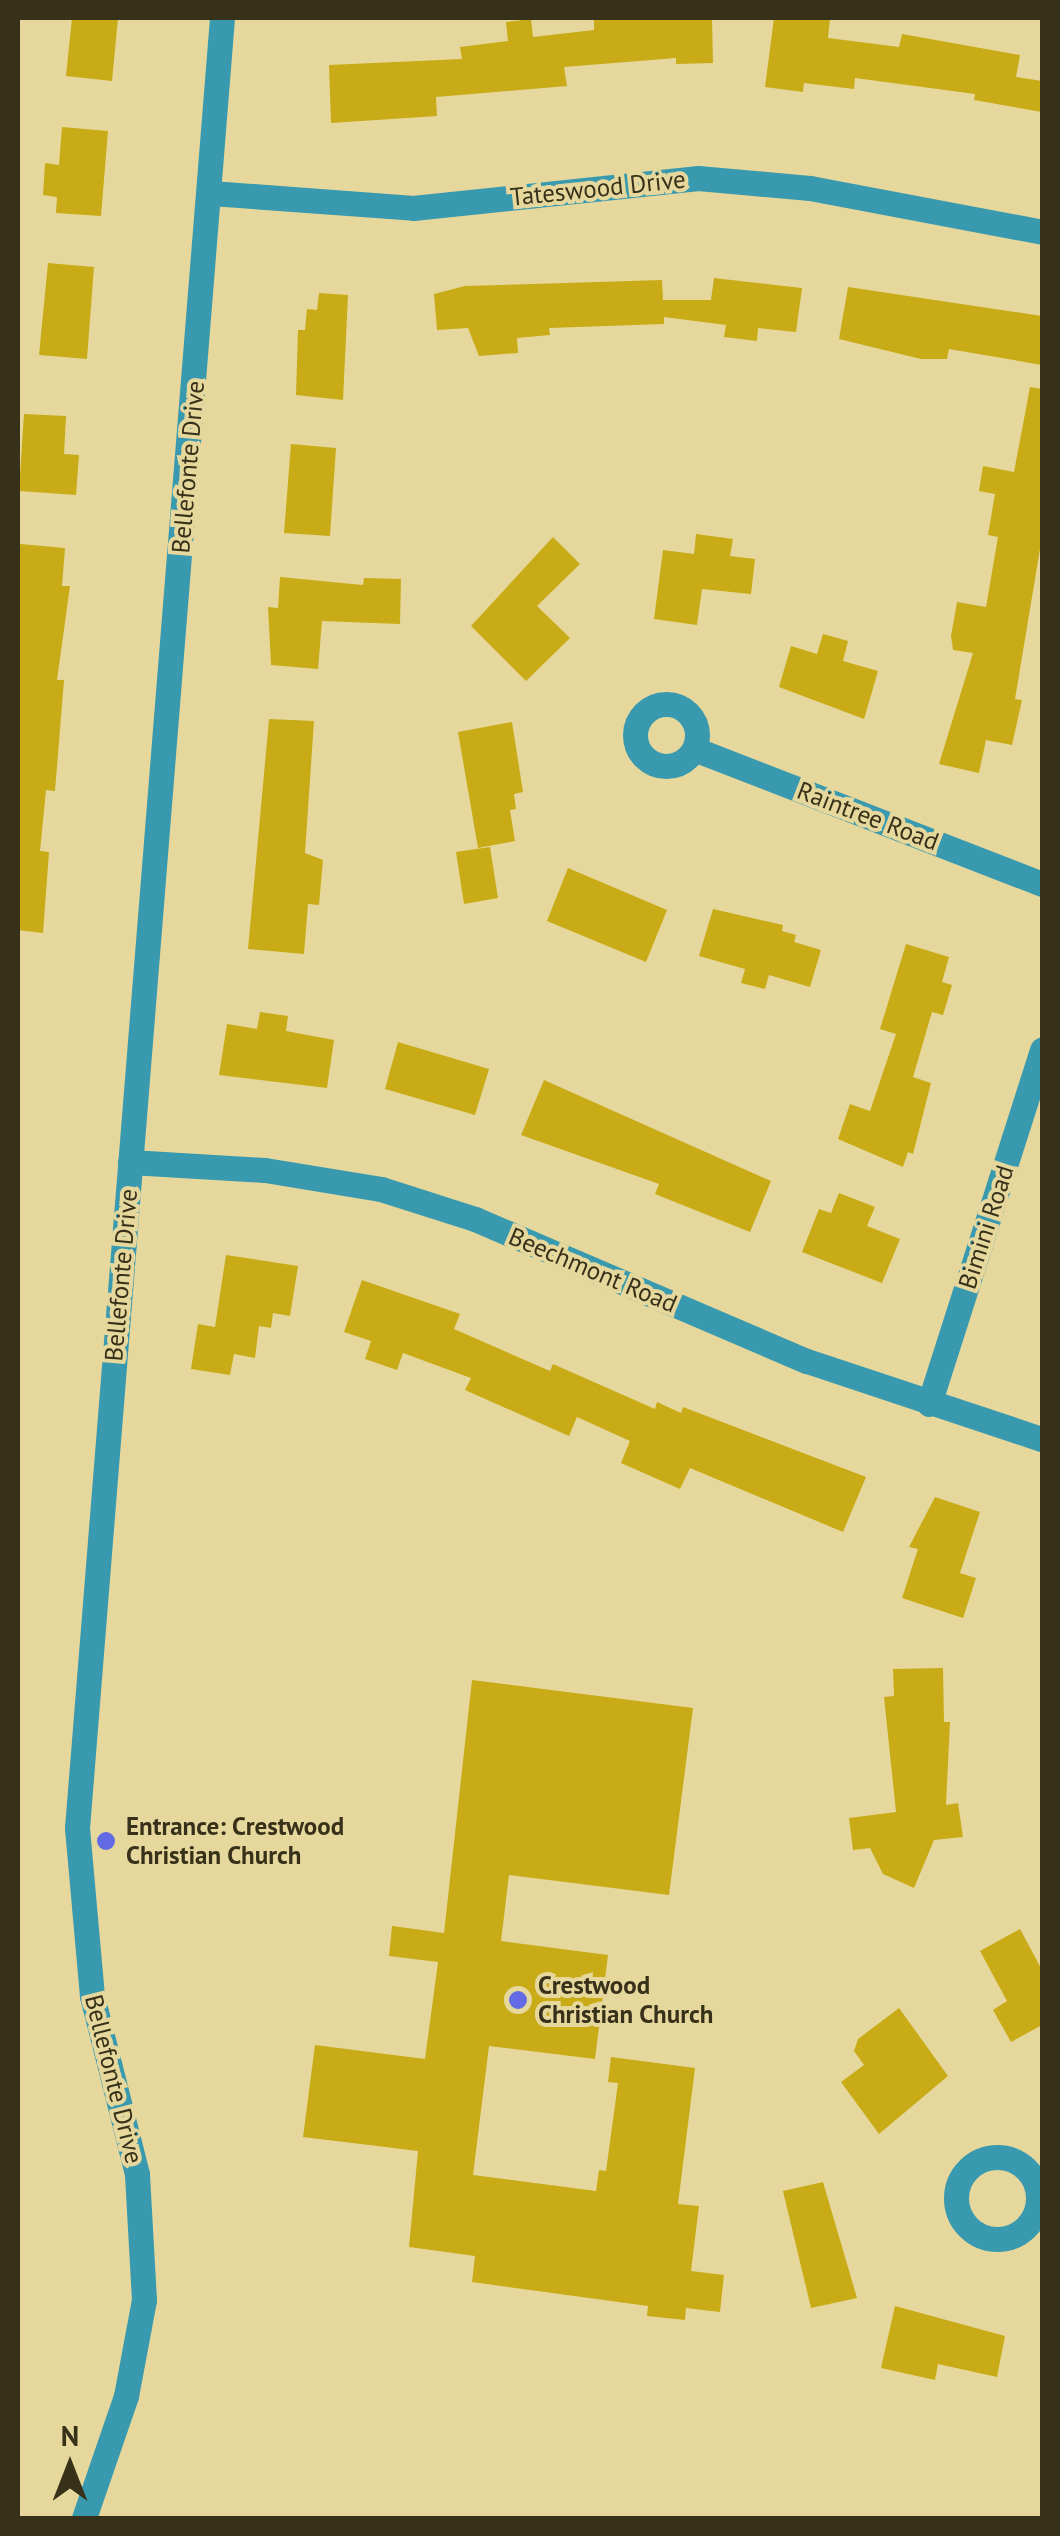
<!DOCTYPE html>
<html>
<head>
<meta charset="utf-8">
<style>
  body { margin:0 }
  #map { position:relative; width:1060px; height:2536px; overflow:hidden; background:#e6d89d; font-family:"PT Sans",sans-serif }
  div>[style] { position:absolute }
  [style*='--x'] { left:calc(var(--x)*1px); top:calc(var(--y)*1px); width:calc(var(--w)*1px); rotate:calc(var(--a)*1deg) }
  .building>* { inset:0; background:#c8ab16 }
  .minor>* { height:25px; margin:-12.5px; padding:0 12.5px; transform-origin:12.5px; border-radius:12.5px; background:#3899af }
  .minor>.ring { margin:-12.5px; padding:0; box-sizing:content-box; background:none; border:25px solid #3899af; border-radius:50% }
  .dots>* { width:28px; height:28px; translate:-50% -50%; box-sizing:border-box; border:5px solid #e6d89d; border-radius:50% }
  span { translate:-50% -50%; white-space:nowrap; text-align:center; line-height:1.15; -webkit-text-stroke:8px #e6d89d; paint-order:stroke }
  .street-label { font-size:25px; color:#37311a }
  .poi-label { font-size:25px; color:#37311a; font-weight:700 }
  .left { translate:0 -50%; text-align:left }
  .frame { position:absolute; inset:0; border:20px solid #37311a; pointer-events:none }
  .north { position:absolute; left:20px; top:2416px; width:100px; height:100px; -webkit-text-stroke:8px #e6d89d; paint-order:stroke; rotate:0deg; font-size:28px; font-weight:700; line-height:40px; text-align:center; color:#37311a }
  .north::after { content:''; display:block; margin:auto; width:35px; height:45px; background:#37311a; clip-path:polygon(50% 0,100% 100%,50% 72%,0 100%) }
</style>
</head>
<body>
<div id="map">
  <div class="building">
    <i style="clip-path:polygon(72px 18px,118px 18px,112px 81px,66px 76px)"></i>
    <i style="clip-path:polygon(594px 18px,712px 18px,713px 63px,676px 64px,676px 58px,564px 67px,567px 86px,436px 97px,437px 116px,331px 123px,329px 65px,462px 59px,460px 47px,508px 41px,506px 22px,531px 19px,533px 37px,594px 30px)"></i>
    <i style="clip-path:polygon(774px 18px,830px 18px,828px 38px,899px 47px,902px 34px,1020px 55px,1016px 77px,1042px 81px,1042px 112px,974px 100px,975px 94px,855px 78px,854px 89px,804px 83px,803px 92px,765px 87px)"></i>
    <i style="clip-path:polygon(62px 127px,108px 131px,101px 216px,56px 213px,57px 197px,43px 195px,45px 163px,59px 165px)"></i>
    <i style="clip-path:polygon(48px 263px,94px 267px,87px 359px,39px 355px)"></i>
    <i style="clip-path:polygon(714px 278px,802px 288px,796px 332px,758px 328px,757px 341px,724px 337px,726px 325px,664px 317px,664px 324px,549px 328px,550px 335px,517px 338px,518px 353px,479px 356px,468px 328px,437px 330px,434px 294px,465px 286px,662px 280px,663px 300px,711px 300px)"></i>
    <i style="clip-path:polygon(848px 287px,1042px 316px,1042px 365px,949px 349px,947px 359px,921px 359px,839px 339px)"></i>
    <i style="clip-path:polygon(319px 293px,348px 295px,343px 400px,296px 395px,298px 330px,305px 330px,307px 309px,317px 310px)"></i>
    <i style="clip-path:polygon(1030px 387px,1042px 389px,1042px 537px,1015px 699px,1022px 700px,1012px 745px,986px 740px,979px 773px,939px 764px,973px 653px,953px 650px,951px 636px,957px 602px,986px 607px,998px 537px,988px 535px,995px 494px,979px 491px,983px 466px,1014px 472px)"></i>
    <i style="clip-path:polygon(24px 414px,66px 416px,64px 454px,79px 455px,76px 495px,19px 491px)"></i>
    <i style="clip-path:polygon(291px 444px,336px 448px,330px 536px,284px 533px)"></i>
    <i style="clip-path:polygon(696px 534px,733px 539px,730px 556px,755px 559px,751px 594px,702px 589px,697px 625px,654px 619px,663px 550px,694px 554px)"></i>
    <i style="clip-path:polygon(553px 537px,580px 564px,537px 606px,570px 638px,526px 681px,471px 626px)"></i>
    <i style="clip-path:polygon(20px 544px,65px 548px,62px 586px,70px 586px,57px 680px,64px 680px,55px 791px,46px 790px,40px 851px,49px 852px,43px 933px,18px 930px)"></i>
    <i style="clip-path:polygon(280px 577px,363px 585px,364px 578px,401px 579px,400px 624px,322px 621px,318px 669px,271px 665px,268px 607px,278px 608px)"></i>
    <i style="clip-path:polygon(823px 634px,848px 641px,843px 661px,878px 671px,864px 719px,779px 687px,791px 646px,817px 654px)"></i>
    <i style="clip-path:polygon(269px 719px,314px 721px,305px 853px,323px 860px,319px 905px,308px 904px,304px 954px,248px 949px)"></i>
    <i style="clip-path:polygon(512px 722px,523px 792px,514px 794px,516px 809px,510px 810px,515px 841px,478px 848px,458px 732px)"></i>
    <i style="clip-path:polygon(490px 847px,498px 898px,464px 904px,456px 852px)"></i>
    <i style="clip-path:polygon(568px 868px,667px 910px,646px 962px,547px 921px)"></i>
    <i style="clip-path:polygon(713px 909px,783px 925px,782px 931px,796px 935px,794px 942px,821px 950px,810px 987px,769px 975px,765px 989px,741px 983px,745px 969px,699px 956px)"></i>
    <i style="clip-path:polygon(906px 944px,949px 957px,942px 982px,952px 985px,943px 1015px,932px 1012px,913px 1077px,931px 1083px,913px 1154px,908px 1152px,903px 1167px,838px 1139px,850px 1104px,870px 1111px,896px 1034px,880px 1029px)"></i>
    <i style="clip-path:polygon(260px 1012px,288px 1016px,286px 1031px,334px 1040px,327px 1088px,219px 1075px,227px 1024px,257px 1029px)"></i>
    <i style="clip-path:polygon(398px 1042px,489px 1069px,475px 1115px,385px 1089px)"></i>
    <i style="clip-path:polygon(544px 1080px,771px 1181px,750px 1232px,655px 1194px,659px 1184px,521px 1135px)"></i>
    <i style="clip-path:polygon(839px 1193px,875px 1207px,867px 1226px,900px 1239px,882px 1283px,802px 1252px,819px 1209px,831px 1213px)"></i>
    <i style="clip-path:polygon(226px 1255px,298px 1266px,290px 1316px,273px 1313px,271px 1328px,259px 1326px,255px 1358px,234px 1354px,230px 1375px,191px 1369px,198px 1324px,215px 1327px)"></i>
    <i style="clip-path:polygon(362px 1280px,460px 1314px,454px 1329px,550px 1371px,553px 1364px,655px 1409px,657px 1402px,681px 1413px,683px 1407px,866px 1477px,843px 1532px,690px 1468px,680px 1489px,621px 1463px,630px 1441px,577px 1417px,569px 1436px,465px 1390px,471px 1378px,403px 1353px,397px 1370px,365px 1359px,371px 1341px,344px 1332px)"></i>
    <i style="clip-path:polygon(935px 1497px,980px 1512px,960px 1573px,976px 1578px,963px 1618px,902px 1598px,918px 1549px,909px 1547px)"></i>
    <i style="clip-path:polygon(943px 1668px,944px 1722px,950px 1722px,946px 1805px,958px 1803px,963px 1837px,934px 1840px,914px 1888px,883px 1874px,870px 1848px,853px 1850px,849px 1818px,896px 1812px,884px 1697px,894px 1696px,893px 1669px)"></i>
    <i style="clip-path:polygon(472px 1680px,693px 1708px,669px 1895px,509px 1875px,501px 1941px,608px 1955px,595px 2059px,489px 2046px,473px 2175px,596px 2191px,599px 2170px,606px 2171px,618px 2083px,608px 2082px,611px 2057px,695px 2068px,678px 2204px,699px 2206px,691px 2271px,724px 2275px,720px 2312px,686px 2308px,685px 2320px,647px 2316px,648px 2306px,472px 2282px,475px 2256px,409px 2247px,418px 2151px,303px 2137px,315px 2045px,425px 2059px,438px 1962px,389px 1956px,392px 1926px,444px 1933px)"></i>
    <i style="clip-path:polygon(1020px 1929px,1042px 1970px,1042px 2025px,1011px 2042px,993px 2010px,1007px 2001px,980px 1951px)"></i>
    <i style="clip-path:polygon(899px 2008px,948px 2076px,879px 2134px,841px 2082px,864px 2065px,854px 2051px,858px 2039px)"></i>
    <i style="clip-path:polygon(823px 2182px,857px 2298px,811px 2308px,783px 2191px)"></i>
    <i style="clip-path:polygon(895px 2306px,1005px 2336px,997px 2377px,938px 2364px,935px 2380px,881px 2368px)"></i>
  </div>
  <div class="minor">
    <i style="--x:211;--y:193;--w:203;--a:4.2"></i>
    <i style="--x:413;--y:208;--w:287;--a:-6"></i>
    <i style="--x:698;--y:178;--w:112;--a:5.1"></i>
    <i style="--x:810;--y:188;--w:236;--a:10.7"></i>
    <i class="ring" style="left:635px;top:704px;width:37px;height:37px"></i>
    <i style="--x:694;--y:749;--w:373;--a:21.2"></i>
    <i style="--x:130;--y:1162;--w:135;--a:3.4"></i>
    <i style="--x:265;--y:1170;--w:118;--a:9.3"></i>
    <i style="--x:381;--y:1189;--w:99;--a:17.7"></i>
    <i style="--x:475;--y:1219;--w:361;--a:23.2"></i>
    <i style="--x:807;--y:1361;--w:248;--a:18.4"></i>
    <i style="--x:929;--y:1404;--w:372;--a:-72.3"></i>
    <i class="ring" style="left:956px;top:2157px;width:57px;height:57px"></i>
    <i style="--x:84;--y:2518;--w:129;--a:-71"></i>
    <i style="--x:126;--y:2396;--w:98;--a:-79.4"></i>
    <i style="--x:144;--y:2300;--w:126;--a:-93.2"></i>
    <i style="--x:137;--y:2174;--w:184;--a:-104.2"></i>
    <i style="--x:92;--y:1996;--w:169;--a:-95.1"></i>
    <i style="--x:77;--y:1828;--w:1816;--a:-85.42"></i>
  </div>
  <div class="dots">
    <i style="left:106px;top:1841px;background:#636be4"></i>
    <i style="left:518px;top:2000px;background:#636be4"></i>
  </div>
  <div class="street-label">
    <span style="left:598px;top:188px;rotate:-6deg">Tateswood Drive</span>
    <span style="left:188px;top:467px;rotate:-85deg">Bellefonte Drive</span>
    <span style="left:868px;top:816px;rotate:21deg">Raintree Road</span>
    <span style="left:986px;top:1227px;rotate:-72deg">Bimini Road</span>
    <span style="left:593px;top:1270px;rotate:23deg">Beechmont Road</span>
    <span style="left:121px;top:1275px;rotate:-85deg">Bellefonte Drive</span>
    <span style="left:114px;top:2079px;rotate:76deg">Bellefonte Drive</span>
  </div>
  <div class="poi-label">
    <span class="left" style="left:126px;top:1841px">Entrance: Crestwood<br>Christian Church</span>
    <span class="left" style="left:538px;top:2000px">Crestwood<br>Christian Church</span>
  </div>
  <div class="frame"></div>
  <div class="north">N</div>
</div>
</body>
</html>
